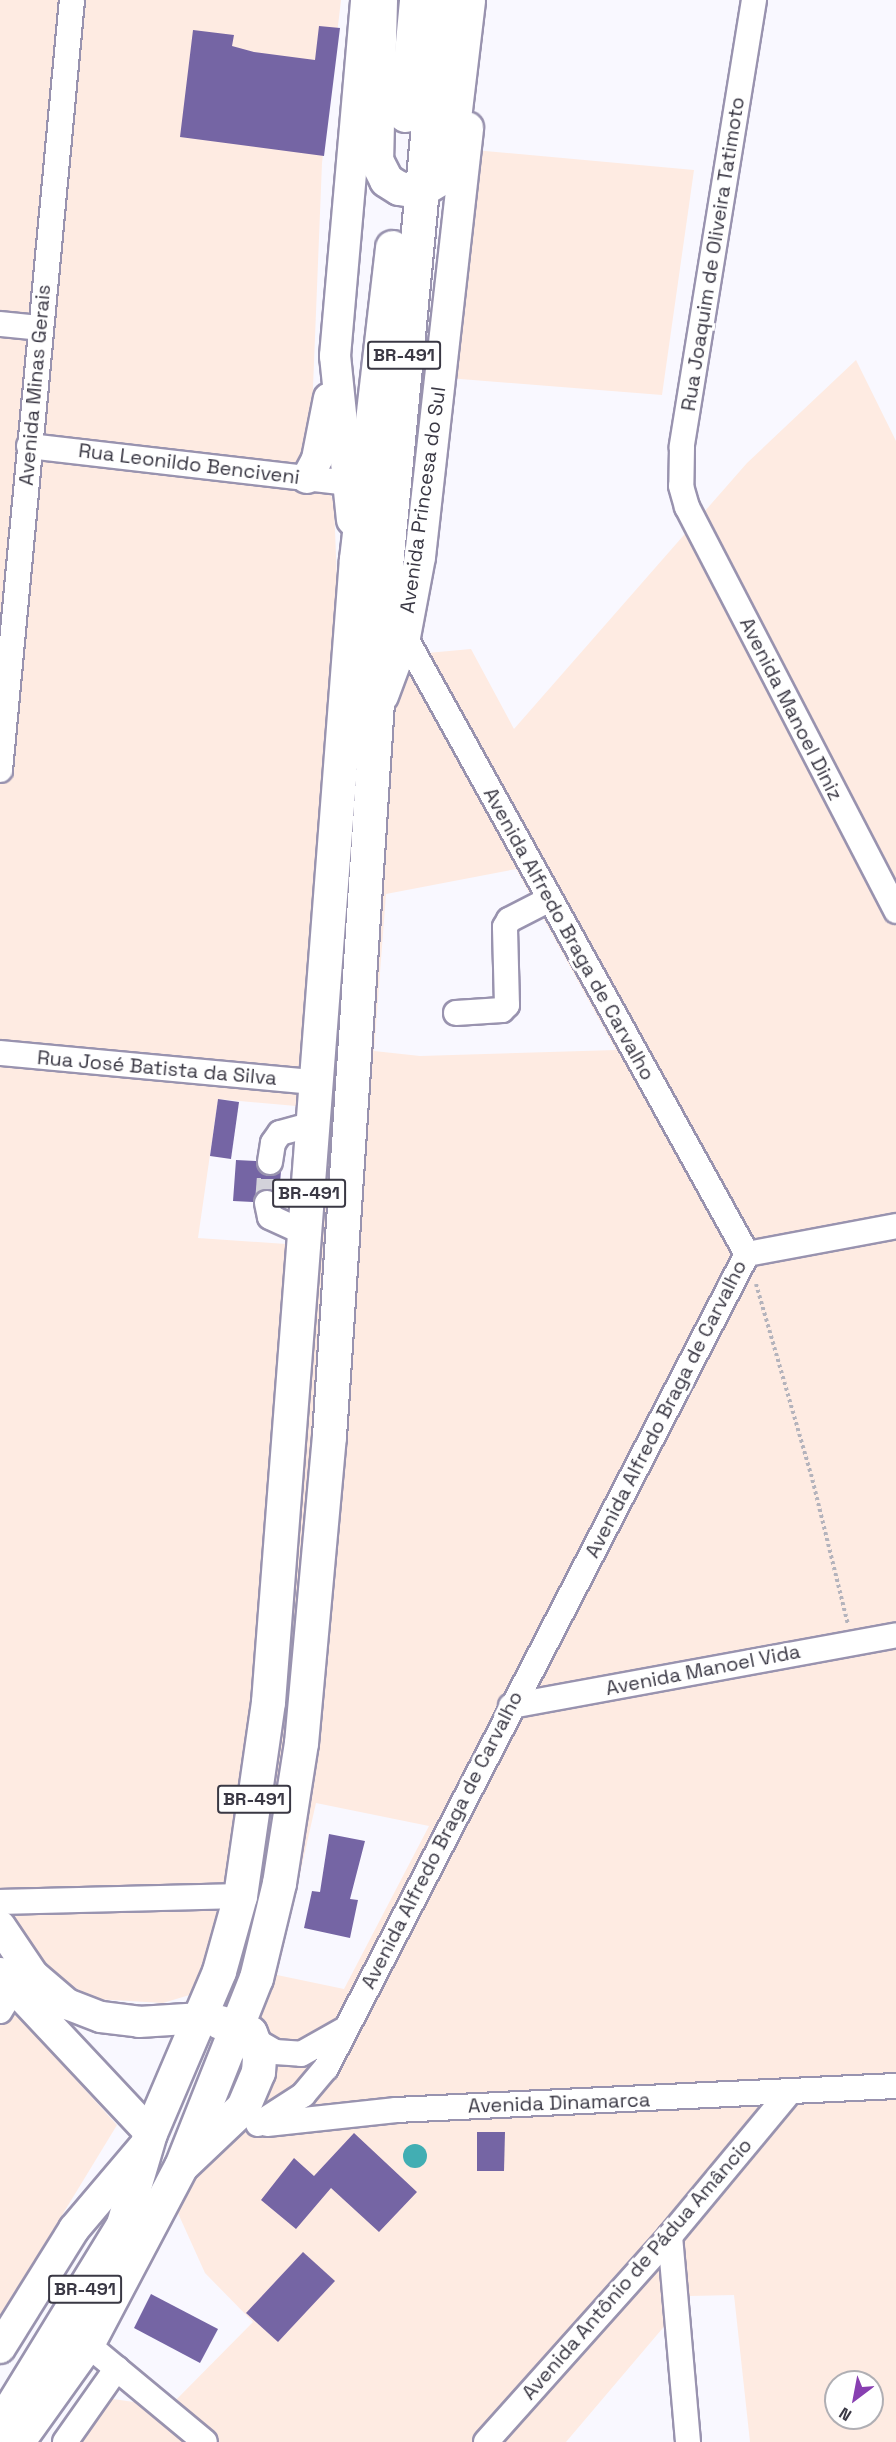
<!DOCTYPE html>
<html>
<head>
<meta charset="utf-8">
<style>
  body { margin:0 }
  #map { position:relative; width:896px; height:2442px; overflow:hidden; background:#f9f8ff; font-family:"Space Grotesk",sans-serif }
  div>[style] { position:absolute }
  [style*='--x'] { left:calc(var(--x)*1px); top:calc(var(--y)*1px); width:calc(var(--w)*1px); rotate:calc(var(--a)*1deg) }
  .commercial>* { inset:0; background:#feebe2 }
  .water>* { inset:0; background:#42aeb3 }
  .round { border-radius:50% }
  .building>* { inset:0; background:#7565a4 }
  .minor-tunnel>* { height:24px; margin-top:-12px; transform-origin:0; background:repeating-linear-gradient(90deg,#d3d2da 0 24px,transparent 0 36px) }
  .path>* { height:4px; margin-top:-2px; transform-origin:0; background:repeating-linear-gradient(90deg,#b4b3bc 0 3px,transparent 0 6px) }
  .roads { filter:drop-shadow(2px 0 #9993af) drop-shadow(-2px 0 #9993af) drop-shadow(0 2px #9993af) drop-shadow(0 -2px #9993af) }
  .minor>* { height:24px; margin:-12px; padding:0 12px; transform-origin:12px; border-radius:12px; background:#fff }
  .major>* { height:30px; margin:-15px; padding:0 15px; transform-origin:15px; border-radius:15px; background:#fff }
  .highway>* { height:33px; margin:-16.5px; padding:0 16.5px; transform-origin:16.5px; border-radius:16.5px; background:#fff }
  span { translate:-50% -50%; white-space:nowrap; text-align:center; line-height:1.15; -webkit-text-stroke:6px #fff; paint-order:stroke }
  .shield-label span { padding:2px 4px; background:#fff; border:2px solid; border-radius:4px; -webkit-text-stroke-width:0 }
  .shield-label { font-size:18px; color:#3a3844; font-weight:700 }
  .street-label { font-size:20px; color:#3a3844 }
  .north { position:absolute; left:824px; top:2370px; width:60px; height:60px; box-sizing:border-box; background:#fff; border:2px solid #b0afb4; border-radius:50%; rotate:212deg; font-size:16px; font-weight:700; line-height:24px; text-align:center; color:#3a3844 }
  .north::after { content:''; display:block; margin:auto; width:21px; height:27px; background:#883fb1; clip-path:polygon(50% 0,100% 100%,50% 72%,0 100%) }
</style>
</head>
<body>
<div id="map">
  <div class="commercial">
    <i style="clip-path:polygon(evenodd,0 0,341px 0,322px 163px,311px 437px,334px 504px,340px 661px,471px 649px,514px 729px,747px 463px,856px 360px,896px 441px,896px 2442px,750px 2442px,734px 2295px,690px 2296px,566px 2442px,79px 2442px,106px 2398px,169px 2407px,253px 2322px,205px 2273px,177px 2211px,204px 2152px,244px 2031px,206px 1990px,163px 2003px,95px 1999px,39px 1967px,0 1915px,0 0,516px 869px,616px 1050px,420px 1056px,374px 1051px,386px 894px,516px 869px,0 0,218px 1099px,296px 1106px,286px 1244px,198px 1238px,218px 1099px,0 0,316px 1803px,429px 1826px,344px 1989px,277px 1975px,316px 1803px,0 0,836px 2382px,872px 2382px,872px 2418px,836px 2418px,836px 2382px)"></i>
    <i style="clip-path:polygon(474px 150px,694px 170px,662px 395px,448px 378px)"></i>
    <i style="clip-path:polygon(0 1996px,117px 2125px,0 2317px)"></i>
  </div>
  <div class="water">
    <i class="round" style="left:403px;top:2144px;width:24px;height:24px"></i>
  </div>
  <div class="building">
    <i style="clip-path:polygon(319px 26px,340px 28px,324px 156px,180px 137px,193px 30px,234px 35px,232px 46px,254px 52px,315px 60px)"></i>
    <i style="clip-path:polygon(218px 1099px,239px 1102px,231px 1159px,210px 1156px)"></i>
    <i style="clip-path:polygon(236px 1160px,256px 1161px,267px 1176px,281px 1171px,279px 1196px,265px 1189px,253px 1202px,233px 1201px)"></i>
    <i style="clip-path:polygon(329px 1834px,365px 1841px,350px 1899px,358px 1900px,350px 1938px,304px 1928px,312px 1891px,320px 1892px)"></i>
    <i style="clip-path:polygon(477px 2132px,505px 2132px,504px 2171px,477px 2171px)"></i>
    <i style="clip-path:polygon(354px 2133px,417px 2192px,379px 2232px,331px 2188px,296px 2229px,261px 2200px,294px 2158px,314px 2176px)"></i>
    <i style="clip-path:polygon(303px 2252px,335px 2281px,278px 2342px,246px 2313px)"></i>
    <i style="clip-path:polygon(151px 2294px,218px 2329px,200px 2363px,134px 2328px)"></i>
  </div>
  <div class="minor-tunnel">
    <i style="--x:267;--y:1203;--w:41;--a:-85.8"></i>
  </div>
  <div class="path">
    <i style="--x:756;--y:1284;--w:198;--a:73.9"></i>
    <i style="--x:811;--y:1474;--w:155;--a:76.2"></i>
  </div>
  <div class="roads">
    <div class="minor">
      <i style="--x:754;--y:0;--w:453;--a:99.2"></i>
      <i style="--x:682;--y:447;--w:39;--a:91"></i>
      <i style="--x:681;--y:486;--w:22;--a:74"></i>
      <i style="--x:687;--y:507;--w:455;--a:62.6"></i>
      <i style="--x:0;--y:324;--w:40;--a:5.7"></i>
      <i style="--x:29;--y:446;--w:322;--a:6.6"></i>
      <i style="--x:0;--y:770;--w:773;--a:-84.66"></i>
      <i style="--x:456;--y:1013;--w:46;--a:-3.7"></i>
      <i style="--x:502;--y:1010;--w:7;--a:-45"></i>
      <i style="--x:507;--y:1005;--w:78;--a:-91.5"></i>
      <i style="--x:505;--y:927;--w:8;--a:-60"></i>
      <i style="--x:509;--y:920;--w:46;--a:-27.1"></i>
      <i style="--x:0;--y:1053;--w:314;--a:5.3"></i>
      <i style="--x:270;--y:1162;--w:19;--a:-81"></i>
      <i style="--x:273;--y:1143;--w:12;--a:-55"></i>
      <i style="--x:280;--y:1133;--w:34;--a:-15"></i>
      <i style="--x:267;--y:1203;--w:14;--a:78"></i>
      <i style="--x:270;--y:1217;--w:41;--a:24.7"></i>
      <i style="--x:747;--y:1254;--w:152;--a:-10.6"></i>
      <i style="--x:511;--y:1706;--w:391;--a:-10.4"></i>
      <i style="--x:0;--y:1902;--w:240;--a:-1.4"></i>
      <i style="--x:0;--y:2011;--w:26;--a:-59"></i>
      <i style="--x:256;--y:2041;--w:22;--a:30"></i>
      <i style="--x:275;--y:2052;--w:26;--a:4"></i>
      <i style="--x:301;--y:2054;--w:51;--a:-29.6"></i>
      <i style="--x:258;--y:2124;--w:54;--a:-32.8"></i>
      <i style="--x:303;--y:2095;--w:35;--a:-50"></i>
      <i style="--x:326;--y:2068;--w:916;--a:-62.65"></i>
      <i style="--x:747;--y:1254;--w:705;--a:-119"></i>
      <i style="--x:267;--y:2124;--w:130;--a:-6.2"></i>
      <i style="--x:396;--y:2110;--w:501;--a:-2.75"></i>
      <i style="--x:670;--y:2236;--w:207;--a:85"></i>
      <i style="--x:87;--y:2344;--w:153;--a:39.7"></i>
      <i style="--x:65;--y:2442;--w:90;--a:-54.9"></i>
      <i style="--x:486;--y:2442;--w:276;--a:-48.2"></i>
      <i style="--x:670;--y:2236;--w:183;--a:-50.3"></i>
    </div>
    <div class="major">
      <i style="--x:307;--y:478;--w:21;--a:-62"></i>
      <i style="--x:317;--y:459;--w:62;--a:-78.9"></i>
      <i style="--x:352;--y:520;--w:165;--a:-95.9"></i>
      <i style="--x:335;--y:356;--w:357;--a:-85"></i>
      <i style="--x:383;--y:696;--w:63;--a:-69.6"></i>
      <i style="--x:405;--y:637;--w:81;--a:-79.4"></i>
      <i style="--x:420;--y:557;--w:432;--a:-83.6"></i>
      <i style="--x:0;--y:1926;--w:59;--a:56"></i>
      <i style="--x:33;--y:1975;--w:45;--a:40.5"></i>
      <i style="--x:67;--y:2004;--w:36;--a:21"></i>
      <i style="--x:101;--y:2017;--w:38;--a:7"></i>
      <i style="--x:139;--y:2022;--w:63;--a:-3.6"></i>
      <i style="--x:0;--y:1973;--w:219;--a:46.8"></i>
      <i style="--x:0;--y:2348;--w:140;--a:-58.1"></i>
      <i style="--x:74;--y:2229;--w:113;--a:-49.7"></i>
    </div>
    <div class="highway">
      <i style="--x:380;--y:0;--w:160;--a:91.4"></i>
      <i style="--x:376;--y:160;--w:22;--a:63"></i>
      <i style="--x:386;--y:180;--w:15;--a:32"></i>
      <i style="--x:399;--y:188;--w:20;--a:9"></i>
      <i style="--x:419;--y:191;--w:26;--a:-31"></i>
      <i style="--x:441;--y:178;--w:20;--a:-66"></i>
      <i style="--x:449;--y:160;--w:161;--a:-83.2"></i>
      <i style="--x:405;--y:115;--w:116;--a:-84.5"></i>
      <i style="--x:184;--y:2163;--w:81;--a:-43.5"></i>
      <i style="--x:243;--y:2107;--w:38;--a:-67"></i>
      <i style="--x:258;--y:2072;--w:16;--a:-86"></i>
      <i style="--x:259;--y:2056;--w:25;--a:-111"></i>
      <i style="--x:250;--y:2033;--w:32;--a:-160"></i>
      <i style="--x:0;--y:2425;--w:236;--a:-58.5"></i>
      <i style="--x:123;--y:2224;--w:95;--a:-73.5"></i>
      <i style="--x:150;--y:2133;--w:176;--a:-66.9"></i>
      <i style="--x:219;--y:1971;--w:78;--a:-74.4"></i>
      <i style="--x:240;--y:1896;--w:196;--a:-81.8"></i>
      <i style="--x:268;--y:1702;--w:1146;--a:-85.6"></i>
      <i style="--x:356;--y:559;--w:314;--a:-83.4"></i>
      <i style="--x:17;--y:2442;--w:120;--a:-54.5"></i>
      <i style="--x:87;--y:2344;--w:201;--a:-62.2"></i>
      <i style="--x:181;--y:2166;--w:202;--a:-68.3"></i>
      <i style="--x:256;--y:1978;--w:98;--a:-76.4"></i>
      <i style="--x:279;--y:1883;--w:142;--a:-81.1"></i>
      <i style="--x:301;--y:1743;--w:308;--a:-84.8"></i>
      <i style="--x:329;--y:1436;--w:873;--a:-86.26"></i>
      <i style="--x:386;--y:565;--w:568;--a:-84.54"></i>
    </div>
  </div>
  <div class="shield-label">
    <span style="left:404px;top:355px">BR-491</span>
    <span style="left:309px;top:1193px">BR-491</span>
    <span style="left:254px;top:1799px">BR-491</span>
    <span style="left:85px;top:2289px">BR-491</span>
  </div>
  <div class="street-label">
    <span style="left:713px;top:254px;rotate:-81deg">Rua Joaquim de Oliveira Tatimoto</span>
    <span style="left:35px;top:385px;rotate:-85deg">Avenida Minas Gerais</span>
    <span style="left:189px;top:464px;rotate:7deg">Rua Leonildo Benciveni</span>
    <span style="left:423px;top:500px;rotate:-82deg">Avenida Princesa do Sul</span>
    <span style="left:791px;top:709px;rotate:63deg">Avenida Manoel Diniz</span>
    <span style="left:569px;top:934px;rotate:61deg">Avenida Alfredo Braga de Carvalho</span>
    <span style="left:157px;top:1068px;rotate:5deg">Rua José Batista da Silva</span>
    <span style="left:666px;top:1409px;rotate:-63deg">Avenida Alfredo Braga de Carvalho</span>
    <span style="left:703px;top:1670px;rotate:-11deg">Avenida Manoel Vida</span>
    <span style="left:442px;top:1840px;rotate:-63deg">Avenida Alfredo Braga de Carvalho</span>
    <span style="left:559px;top:2103px;rotate:-2deg">Avenida Dinamarca</span>
    <span style="left:637px;top:2269px;rotate:-49deg">Avenida Antônio de Pádua Amâncio</span>
  </div>
  <div class="north">N</div>
</div>
</body>
</html>
